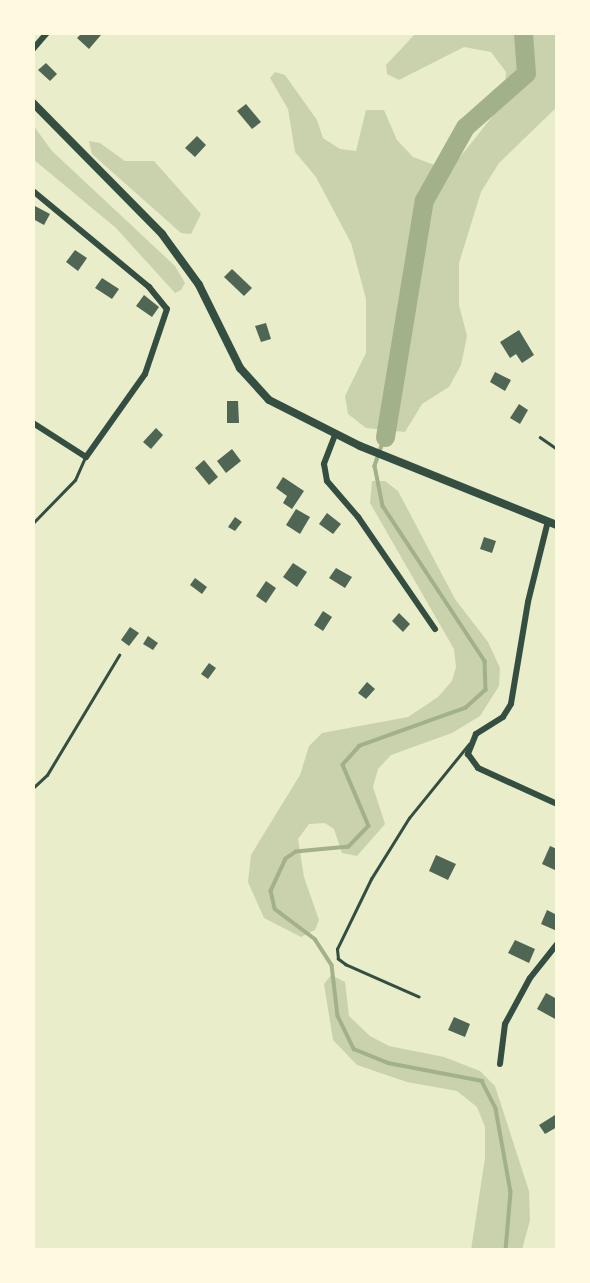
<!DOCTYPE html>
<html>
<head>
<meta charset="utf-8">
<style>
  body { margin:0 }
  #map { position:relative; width:590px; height:1283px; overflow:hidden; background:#e9edc9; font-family:"Source Sans 3",sans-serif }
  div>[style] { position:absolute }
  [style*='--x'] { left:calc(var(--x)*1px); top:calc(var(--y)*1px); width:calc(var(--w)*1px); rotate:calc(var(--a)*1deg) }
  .green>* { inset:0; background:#cad2ad }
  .stream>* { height:3.5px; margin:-1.75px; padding:0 1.75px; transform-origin:1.75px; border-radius:1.75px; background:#a3b18a }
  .river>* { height:19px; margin:-9.5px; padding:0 9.5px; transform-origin:9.5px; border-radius:9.5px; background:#a3b18a }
  .building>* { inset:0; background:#4f6655 }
  .service>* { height:2.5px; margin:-1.25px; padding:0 1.25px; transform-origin:1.25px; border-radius:1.25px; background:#344e41 }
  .minor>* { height:6px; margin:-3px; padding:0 3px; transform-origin:3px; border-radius:3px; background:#344e41 }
  .secondary>* { height:8px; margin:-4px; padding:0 4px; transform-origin:4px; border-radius:4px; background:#344e41 }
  span { translate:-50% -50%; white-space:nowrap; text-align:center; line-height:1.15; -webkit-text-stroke:6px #fefae0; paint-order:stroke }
  .frame { position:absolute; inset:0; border:35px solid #fefae0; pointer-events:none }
</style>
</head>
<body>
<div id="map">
  <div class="green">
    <i style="clip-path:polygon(416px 33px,557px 33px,557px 107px,499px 163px,481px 192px,459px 263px,459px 305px,467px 336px,461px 365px,449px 387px,422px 404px,405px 432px,366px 428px,348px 414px,345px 396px,366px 353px,366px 299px,351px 243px,316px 177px,295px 152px,288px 109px,270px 78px,275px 72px,285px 75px,317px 120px,323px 138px,340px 149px,356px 151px,366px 110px,384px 110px,397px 140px,413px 157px,440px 167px,460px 157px,504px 102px,506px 72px,491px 52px,464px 47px,399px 80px,387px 74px,386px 65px)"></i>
    <i style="clip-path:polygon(33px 125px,52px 151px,175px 266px,185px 283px,181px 290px,175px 293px,116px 228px,33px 159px)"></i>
    <i style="clip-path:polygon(89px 141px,100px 143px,125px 161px,154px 161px,201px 214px,191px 234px,181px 233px,92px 154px)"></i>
    <i style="clip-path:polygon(372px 481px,385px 481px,398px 491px,455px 599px,488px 642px,500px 668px,499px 686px,480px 716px,452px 733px,391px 755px,378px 769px,373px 787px,385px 824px,357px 856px,342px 853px,334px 829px,325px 823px,309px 824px,298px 839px,304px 877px,319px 920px,315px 930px,301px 937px,264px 918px,248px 882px,251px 855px,300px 775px,309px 746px,322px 733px,408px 717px,438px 697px,452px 681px,456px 667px,454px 649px,370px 503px)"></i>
    <i style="clip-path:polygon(331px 975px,345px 982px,349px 1016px,370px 1036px,389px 1046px,444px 1057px,480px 1071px,495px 1086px,529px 1191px,530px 1220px,522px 1250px,471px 1250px,485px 1158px,485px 1127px,477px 1107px,457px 1091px,407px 1082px,357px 1065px,333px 1040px,324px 984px)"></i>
  </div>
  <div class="stream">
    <i style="--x:385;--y:437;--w:31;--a:109"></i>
    <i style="--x:375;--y:466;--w:41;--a:78.7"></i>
    <i style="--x:383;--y:506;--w:186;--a:56.7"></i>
    <i style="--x:485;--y:661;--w:29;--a:88"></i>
    <i style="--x:486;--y:690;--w:27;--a:138"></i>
    <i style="--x:466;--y:708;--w:113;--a:160.3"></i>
    <i style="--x:360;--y:746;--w:25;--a:132"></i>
    <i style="--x:343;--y:765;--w:66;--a:66.9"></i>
    <i style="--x:369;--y:826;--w:29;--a:134"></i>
    <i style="--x:349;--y:847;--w:53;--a:174.6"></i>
    <i style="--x:296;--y:852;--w:12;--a:145"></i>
    <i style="--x:286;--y:859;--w:35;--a:115"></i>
    <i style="--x:271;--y:891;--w:18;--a:77"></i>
    <i style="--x:275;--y:909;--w:50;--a:36.9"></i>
    <i style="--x:315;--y:939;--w:31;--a:57"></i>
    <i style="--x:332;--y:965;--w:51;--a:83.3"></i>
    <i style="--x:338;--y:1016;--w:37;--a:64"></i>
    <i style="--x:354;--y:1049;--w:37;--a:22"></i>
    <i style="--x:388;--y:1063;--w:96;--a:10.8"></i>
    <i style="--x:482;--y:1081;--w:31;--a:63"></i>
    <i style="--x:496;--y:1109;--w:84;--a:79.8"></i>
    <i style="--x:511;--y:1192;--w:58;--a:94.9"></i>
  </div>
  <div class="river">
    <i style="--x:385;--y:437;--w:240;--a:-80.7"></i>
    <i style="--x:424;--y:200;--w:84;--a:-60.7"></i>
    <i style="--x:465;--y:127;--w:81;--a:-41.5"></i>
    <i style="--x:526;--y:73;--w:40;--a:-94.3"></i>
  </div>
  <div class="building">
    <i style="clip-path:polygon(82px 33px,99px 33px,101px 35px,89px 49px,77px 38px)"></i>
    <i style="clip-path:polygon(46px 63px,57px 74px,50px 81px,38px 70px)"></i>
    <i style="clip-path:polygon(246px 104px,261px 122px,252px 129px,237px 111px)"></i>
    <i style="clip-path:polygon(197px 136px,206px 145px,195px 157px,185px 148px)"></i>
    <i style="clip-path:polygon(33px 205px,50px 214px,44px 225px,33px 219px)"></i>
    <i style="clip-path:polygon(75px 250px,87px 258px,78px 271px,66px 262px)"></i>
    <i style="clip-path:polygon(232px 269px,252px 288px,244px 296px,224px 277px)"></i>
    <i style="clip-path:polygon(102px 278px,119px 289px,112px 299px,95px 288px)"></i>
    <i style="clip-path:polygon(144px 295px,159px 307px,152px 317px,136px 306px)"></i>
    <i style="clip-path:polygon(266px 323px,271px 339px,261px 342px,255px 326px)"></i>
    <i style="clip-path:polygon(519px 330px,534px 355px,522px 363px,516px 354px,510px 358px,500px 342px)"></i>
    <i style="clip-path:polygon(495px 372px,511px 380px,505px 391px,490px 382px)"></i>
    <i style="clip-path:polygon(227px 401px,238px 401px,239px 423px,227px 423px)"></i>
    <i style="clip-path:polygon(519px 404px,528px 410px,520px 424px,510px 418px)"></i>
    <i style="clip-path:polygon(156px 428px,163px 435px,151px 449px,143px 442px)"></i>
    <i style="clip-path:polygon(232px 449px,241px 461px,226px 473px,217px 461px)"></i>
    <i style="clip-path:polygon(204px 460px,218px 477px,209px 485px,195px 468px)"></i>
    <i style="clip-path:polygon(283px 477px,304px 491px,292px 509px,283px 503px,287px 496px,276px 488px)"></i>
    <i style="clip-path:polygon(296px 509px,310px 517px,300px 534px,286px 525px)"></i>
    <i style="clip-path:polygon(327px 513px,341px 524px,333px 534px,319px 524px)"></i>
    <i style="clip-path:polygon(235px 517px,242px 522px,235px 531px,228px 527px)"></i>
    <i style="clip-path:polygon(484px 537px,496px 541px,492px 553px,480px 549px)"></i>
    <i style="clip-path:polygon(293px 563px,307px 572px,297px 587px,283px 577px)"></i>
    <i style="clip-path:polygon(336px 568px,352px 577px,345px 588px,329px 578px)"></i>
    <i style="clip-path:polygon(195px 578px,207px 587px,202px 594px,190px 585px)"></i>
    <i style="clip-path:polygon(266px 581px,276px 588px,266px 603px,256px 596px)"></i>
    <i style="clip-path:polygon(323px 611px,332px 617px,323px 631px,314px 625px)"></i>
    <i style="clip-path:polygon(399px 613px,410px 624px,403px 632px,392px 621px)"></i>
    <i style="clip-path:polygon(130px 627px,139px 633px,129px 646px,121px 640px)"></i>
    <i style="clip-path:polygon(148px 636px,158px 643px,153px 650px,143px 644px)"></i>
    <i style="clip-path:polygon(209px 663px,216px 668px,208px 679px,201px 674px)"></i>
    <i style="clip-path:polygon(367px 682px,375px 689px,366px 699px,358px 693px)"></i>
    <i style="clip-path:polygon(550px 846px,557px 849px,557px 871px,542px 864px)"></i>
    <i style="clip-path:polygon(436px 855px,456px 864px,448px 880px,429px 871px)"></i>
    <i style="clip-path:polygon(547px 910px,557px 915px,557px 931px,541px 924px)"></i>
    <i style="clip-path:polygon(515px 940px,535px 949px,529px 963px,508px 953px)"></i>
    <i style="clip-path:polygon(546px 993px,557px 999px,557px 1020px,537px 1009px)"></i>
    <i style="clip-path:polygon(454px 1017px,470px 1024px,465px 1037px,448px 1030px)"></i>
    <i style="clip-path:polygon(555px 1115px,557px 1127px,545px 1134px,539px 1125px)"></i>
  </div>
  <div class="service">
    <i style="--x:540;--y:437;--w:21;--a:35"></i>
    <i style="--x:33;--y:523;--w:60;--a:-45.7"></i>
    <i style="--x:75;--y:480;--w:24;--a:-66"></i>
    <i style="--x:33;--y:788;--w:19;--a:-43"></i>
    <i style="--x:47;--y:775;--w:140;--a:-59"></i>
    <i style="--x:419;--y:997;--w:80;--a:-156.3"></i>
    <i style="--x:346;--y:965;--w:10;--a:-143"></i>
    <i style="--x:338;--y:959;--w:10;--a:-96"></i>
    <i style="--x:337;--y:949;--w:78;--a:-64.1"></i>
    <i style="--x:371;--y:879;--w:72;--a:-58.1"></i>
    <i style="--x:409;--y:818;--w:95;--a:-51"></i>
  </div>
  <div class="minor">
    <i style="--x:33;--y:49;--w:21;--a:-49"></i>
    <i style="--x:33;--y:191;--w:151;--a:39.6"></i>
    <i style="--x:149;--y:287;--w:28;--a:51"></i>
    <i style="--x:167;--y:309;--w:69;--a:108.7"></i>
    <i style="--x:145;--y:374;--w:102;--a:125.4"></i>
    <i style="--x:86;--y:457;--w:63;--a:-147.3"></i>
    <i style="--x:335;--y:435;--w:31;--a:111"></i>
    <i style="--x:324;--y:464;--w:17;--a:80"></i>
    <i style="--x:327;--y:481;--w:48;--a:49.3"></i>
    <i style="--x:358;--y:517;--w:136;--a:55.5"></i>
    <i style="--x:548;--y:521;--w:83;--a:103.9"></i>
    <i style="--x:528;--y:602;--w:103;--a:99.5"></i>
    <i style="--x:511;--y:704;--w:15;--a:122"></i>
    <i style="--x:503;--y:717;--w:32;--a:148"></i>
    <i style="--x:476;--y:734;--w:22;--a:112"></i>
    <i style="--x:468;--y:754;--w:17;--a:54"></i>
    <i style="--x:478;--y:768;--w:87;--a:24.5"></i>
    <i style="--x:500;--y:1064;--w:40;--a:-82.9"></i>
    <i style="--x:505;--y:1024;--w:52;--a:-61.5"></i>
    <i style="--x:530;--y:978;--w:43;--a:-51.5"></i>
  </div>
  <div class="secondary">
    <i style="--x:33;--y:103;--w:184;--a:45.4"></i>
    <i style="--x:162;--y:234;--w:63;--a:54"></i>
    <i style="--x:199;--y:285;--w:93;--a:63.7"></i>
    <i style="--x:240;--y:368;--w:43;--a:47.8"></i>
    <i style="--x:269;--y:400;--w:102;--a:26.8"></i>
    <i style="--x:360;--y:446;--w:212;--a:21.9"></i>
  </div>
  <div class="frame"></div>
</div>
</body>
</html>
